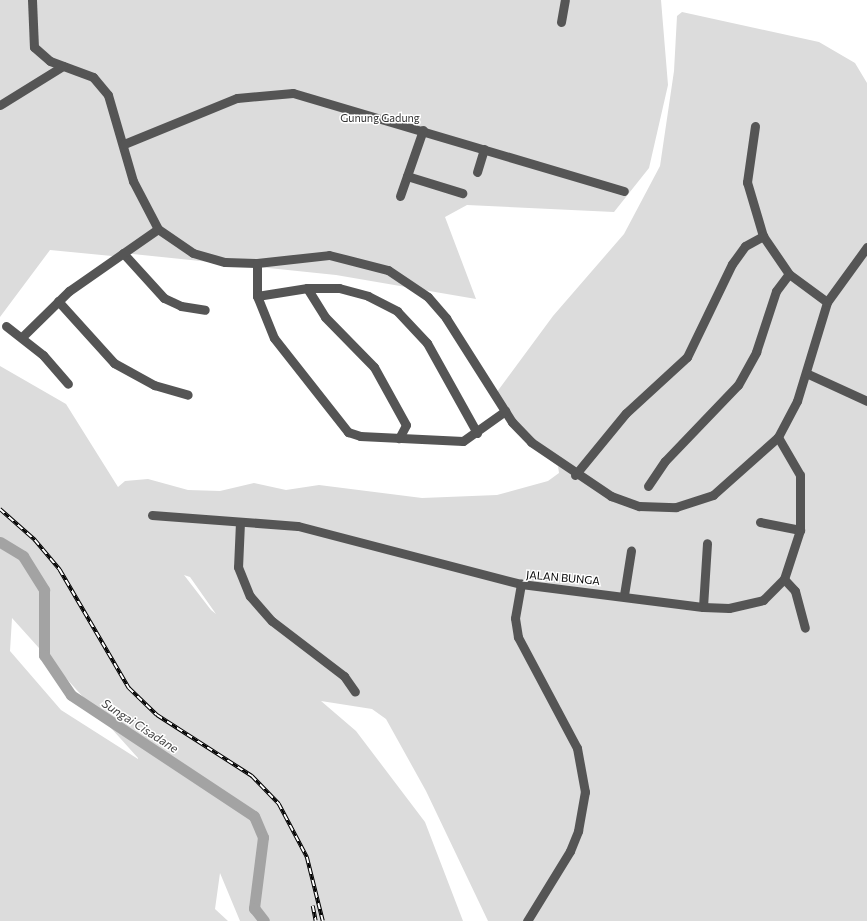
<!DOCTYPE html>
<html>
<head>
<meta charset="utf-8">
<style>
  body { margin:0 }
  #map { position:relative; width:867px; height:921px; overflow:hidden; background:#fff; font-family:Commissioner,sans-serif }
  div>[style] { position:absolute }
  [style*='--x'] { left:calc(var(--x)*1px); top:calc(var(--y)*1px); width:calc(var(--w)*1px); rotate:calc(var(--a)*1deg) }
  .green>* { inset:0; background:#dcdcdc }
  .river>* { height:11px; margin:-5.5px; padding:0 5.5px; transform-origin:5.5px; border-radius:5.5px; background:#a3a3a3 }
  .minor>* { height:9px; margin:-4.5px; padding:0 4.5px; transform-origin:4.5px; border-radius:4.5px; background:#555 }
  .rail>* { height:3.5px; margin-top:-1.75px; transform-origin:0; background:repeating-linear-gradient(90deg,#fff 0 6px,#000 0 12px); box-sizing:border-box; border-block:1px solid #000 }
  span { translate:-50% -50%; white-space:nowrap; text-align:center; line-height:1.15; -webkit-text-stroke:3px #fff; paint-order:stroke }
  .park-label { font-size:11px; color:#333 }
  .street-label { font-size:11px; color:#000 }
  .water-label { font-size:12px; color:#444; font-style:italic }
</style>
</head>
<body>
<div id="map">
  <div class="green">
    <i style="clip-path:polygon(0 0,661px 0,668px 85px,649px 168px,614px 212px,467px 205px,445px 217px,476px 299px,336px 275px,123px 253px,112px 256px,50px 250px,0 317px)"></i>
    <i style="clip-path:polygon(evenodd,682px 12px,819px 42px,855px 63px,867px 83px,867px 921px,488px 921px,426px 791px,386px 719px,372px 709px,321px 701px,356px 731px,425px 822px,463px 921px,240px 921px,220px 873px,215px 909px,228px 921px,0 921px,0 366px,66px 404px,118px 487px,125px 481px,148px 479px,188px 490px,220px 491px,254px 483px,286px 490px,319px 485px,422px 498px,497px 495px,548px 481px,559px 473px,558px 466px,543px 455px,494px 396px,553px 316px,624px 234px,660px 166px,674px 71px,677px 16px,682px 12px,184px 575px,190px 577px,216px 614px,211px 610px,184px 575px,682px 12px,12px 618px,138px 758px,138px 759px,61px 710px,10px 651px,12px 618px)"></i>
  </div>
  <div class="river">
    <i style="--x:0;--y:542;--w:27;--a:31"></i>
    <i style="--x:23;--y:556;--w:40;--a:58"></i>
    <i style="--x:44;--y:590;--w:65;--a:90"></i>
    <i style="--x:44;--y:655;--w:48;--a:56"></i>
    <i style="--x:71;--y:695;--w:219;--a:33.5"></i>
    <i style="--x:254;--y:816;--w:23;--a:67"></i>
    <i style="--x:263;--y:837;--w:72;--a:97.2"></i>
    <i style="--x:254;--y:908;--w:16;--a:52"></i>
  </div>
  <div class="minor">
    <i style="--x:32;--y:0;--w:47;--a:87.6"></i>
    <i style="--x:34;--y:47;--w:21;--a:41"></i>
    <i style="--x:50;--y:61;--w:46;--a:20.4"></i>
    <i style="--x:93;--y:77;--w:23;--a:50"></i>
    <i style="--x:108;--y:95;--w:90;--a:73.8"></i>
    <i style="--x:133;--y:181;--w:54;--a:62.5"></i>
    <i style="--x:158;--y:229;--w:42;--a:34.4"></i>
    <i style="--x:193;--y:253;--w:33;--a:16"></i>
    <i style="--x:225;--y:262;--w:32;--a:2"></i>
    <i style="--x:257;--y:263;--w:72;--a:-6.3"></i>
    <i style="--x:329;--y:255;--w:61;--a:14.3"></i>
    <i style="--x:388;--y:270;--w:48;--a:34"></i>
    <i style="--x:428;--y:297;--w:28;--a:49"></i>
    <i style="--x:446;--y:318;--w:123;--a:57.6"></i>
    <i style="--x:512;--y:422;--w:28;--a:46"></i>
    <i style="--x:531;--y:442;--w:97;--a:34"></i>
    <i style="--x:611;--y:496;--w:30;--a:20"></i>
    <i style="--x:639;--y:506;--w:37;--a:2"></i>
    <i style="--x:676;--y:507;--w:39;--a:-18"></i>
    <i style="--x:713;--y:495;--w:87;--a:-41.7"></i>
    <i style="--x:778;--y:437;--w:41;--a:-62.2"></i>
    <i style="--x:797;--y:401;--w:103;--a:-73.1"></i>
    <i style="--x:827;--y:302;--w:68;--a:-54"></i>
    <i style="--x:561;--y:22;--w:22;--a:-80"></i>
    <i style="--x:0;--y:105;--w:74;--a:-31.8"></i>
    <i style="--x:755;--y:126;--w:57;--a:98.1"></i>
    <i style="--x:747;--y:182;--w:56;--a:73.5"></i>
    <i style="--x:763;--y:236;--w:46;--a:55.6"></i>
    <i style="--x:789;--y:274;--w:47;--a:36.4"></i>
    <i style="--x:124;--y:144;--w:122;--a:-22.2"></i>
    <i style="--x:237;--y:98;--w:56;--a:-5.1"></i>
    <i style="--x:293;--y:93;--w:345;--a:16.5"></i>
    <i style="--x:477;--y:172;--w:24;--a:-73"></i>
    <i style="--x:407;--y:176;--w:58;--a:17.2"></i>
    <i style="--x:400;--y:196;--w:70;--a:-70.8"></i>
    <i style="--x:123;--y:253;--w:61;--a:47.7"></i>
    <i style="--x:164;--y:298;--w:19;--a:25"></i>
    <i style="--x:181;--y:306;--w:24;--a:9"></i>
    <i style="--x:257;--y:263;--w:33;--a:90"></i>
    <i style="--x:257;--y:296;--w:45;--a:68"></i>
    <i style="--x:274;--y:338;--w:120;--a:51.8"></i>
    <i style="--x:348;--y:432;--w:13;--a:18"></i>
    <i style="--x:360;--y:436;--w:103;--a:2.8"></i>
    <i style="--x:463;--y:441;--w:52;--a:-35.5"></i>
    <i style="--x:307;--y:288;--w:34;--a:58"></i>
    <i style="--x:325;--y:317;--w:70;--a:45.6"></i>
    <i style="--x:374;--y:367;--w:66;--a:61.1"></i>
    <i style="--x:406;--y:425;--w:15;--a:118"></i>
    <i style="--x:257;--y:296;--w:51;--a:-9.1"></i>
    <i style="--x:307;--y:288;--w:32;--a:0"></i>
    <i style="--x:339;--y:288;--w:30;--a:15"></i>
    <i style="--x:368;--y:296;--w:33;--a:27"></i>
    <i style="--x:397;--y:311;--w:44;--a:46.8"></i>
    <i style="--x:427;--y:343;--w:103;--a:60.9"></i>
    <i style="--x:58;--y:301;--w:84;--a:47.9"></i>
    <i style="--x:114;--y:363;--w:46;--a:28.8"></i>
    <i style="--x:154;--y:385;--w:35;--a:16"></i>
    <i style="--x:6;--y:326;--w:47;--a:38.1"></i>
    <i style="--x:43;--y:355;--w:38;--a:49"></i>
    <i style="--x:22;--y:337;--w:66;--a:-44.4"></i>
    <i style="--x:69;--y:291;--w:108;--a:-34.9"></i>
    <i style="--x:806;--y:373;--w:67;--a:24.7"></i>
    <i style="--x:575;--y:475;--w:80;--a:-50.6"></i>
    <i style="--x:626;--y:413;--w:83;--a:-42.6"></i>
    <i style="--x:687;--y:357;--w:103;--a:-64.2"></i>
    <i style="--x:732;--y:264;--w:22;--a:-54"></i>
    <i style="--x:745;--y:246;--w:21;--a:-29"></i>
    <i style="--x:648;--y:486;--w:30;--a:-56"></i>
    <i style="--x:665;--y:461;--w:105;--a:-46.2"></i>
    <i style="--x:738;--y:385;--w:38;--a:-61"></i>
    <i style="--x:756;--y:352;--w:64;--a:-71.8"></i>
    <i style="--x:776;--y:291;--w:21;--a:-53"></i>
    <i style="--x:152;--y:515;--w:146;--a:4.3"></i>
    <i style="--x:298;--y:526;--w:230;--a:14.6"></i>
    <i style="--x:240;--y:522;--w:45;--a:92.5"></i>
    <i style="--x:238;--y:567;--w:31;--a:68"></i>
    <i style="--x:250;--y:596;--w:33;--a:49"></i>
    <i style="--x:272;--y:621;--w:91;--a:37.4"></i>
    <i style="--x:344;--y:676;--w:19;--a:55"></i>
    <i style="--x:760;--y:522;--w:41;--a:11.3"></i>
    <i style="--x:784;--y:579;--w:16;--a:47"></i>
    <i style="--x:795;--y:591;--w:38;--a:75"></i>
    <i style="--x:624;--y:595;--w:45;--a:-81"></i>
    <i style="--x:703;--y:607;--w:64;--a:-86.4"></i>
    <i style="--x:527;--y:921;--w:82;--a:-58.4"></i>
    <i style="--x:570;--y:851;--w:22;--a:-68"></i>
    <i style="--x:578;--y:831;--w:40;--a:-80"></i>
    <i style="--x:585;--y:792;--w:45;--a:-100.3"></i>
    <i style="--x:577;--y:748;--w:126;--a:-118"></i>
    <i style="--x:518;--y:637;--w:19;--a:-99"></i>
    <i style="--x:515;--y:618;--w:35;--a:-80"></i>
    <i style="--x:521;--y:584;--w:183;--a:7.2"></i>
    <i style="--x:703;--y:607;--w:26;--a:2"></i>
    <i style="--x:729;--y:608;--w:35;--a:-13"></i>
    <i style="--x:763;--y:600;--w:30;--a:-45"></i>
    <i style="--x:784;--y:579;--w:52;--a:-71.9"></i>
    <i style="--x:800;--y:530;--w:55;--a:-90"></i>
    <i style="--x:800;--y:475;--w:44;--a:-120.1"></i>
  </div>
  <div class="rail">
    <i style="--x:0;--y:509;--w:47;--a:41.5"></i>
    <i style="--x:35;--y:540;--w:39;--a:50"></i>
    <i style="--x:60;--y:570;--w:137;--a:59.7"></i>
    <i style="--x:129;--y:688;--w:39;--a:44"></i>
    <i style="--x:157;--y:715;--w:113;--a:32.7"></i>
    <i style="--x:252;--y:776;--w:39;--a:46"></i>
    <i style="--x:279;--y:804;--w:60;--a:62.2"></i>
    <i style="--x:307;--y:857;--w:66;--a:76"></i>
    <i style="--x:313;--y:906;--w:15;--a:79"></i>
  </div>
  <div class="park-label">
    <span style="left:380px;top:118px">Gunung Gadung</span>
  </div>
  <div class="street-label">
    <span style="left:563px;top:578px;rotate:5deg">JALAN BUNGA</span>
  </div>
  <div class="water-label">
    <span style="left:140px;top:726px;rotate:33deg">Sungai Cisadane</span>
  </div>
</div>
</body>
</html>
